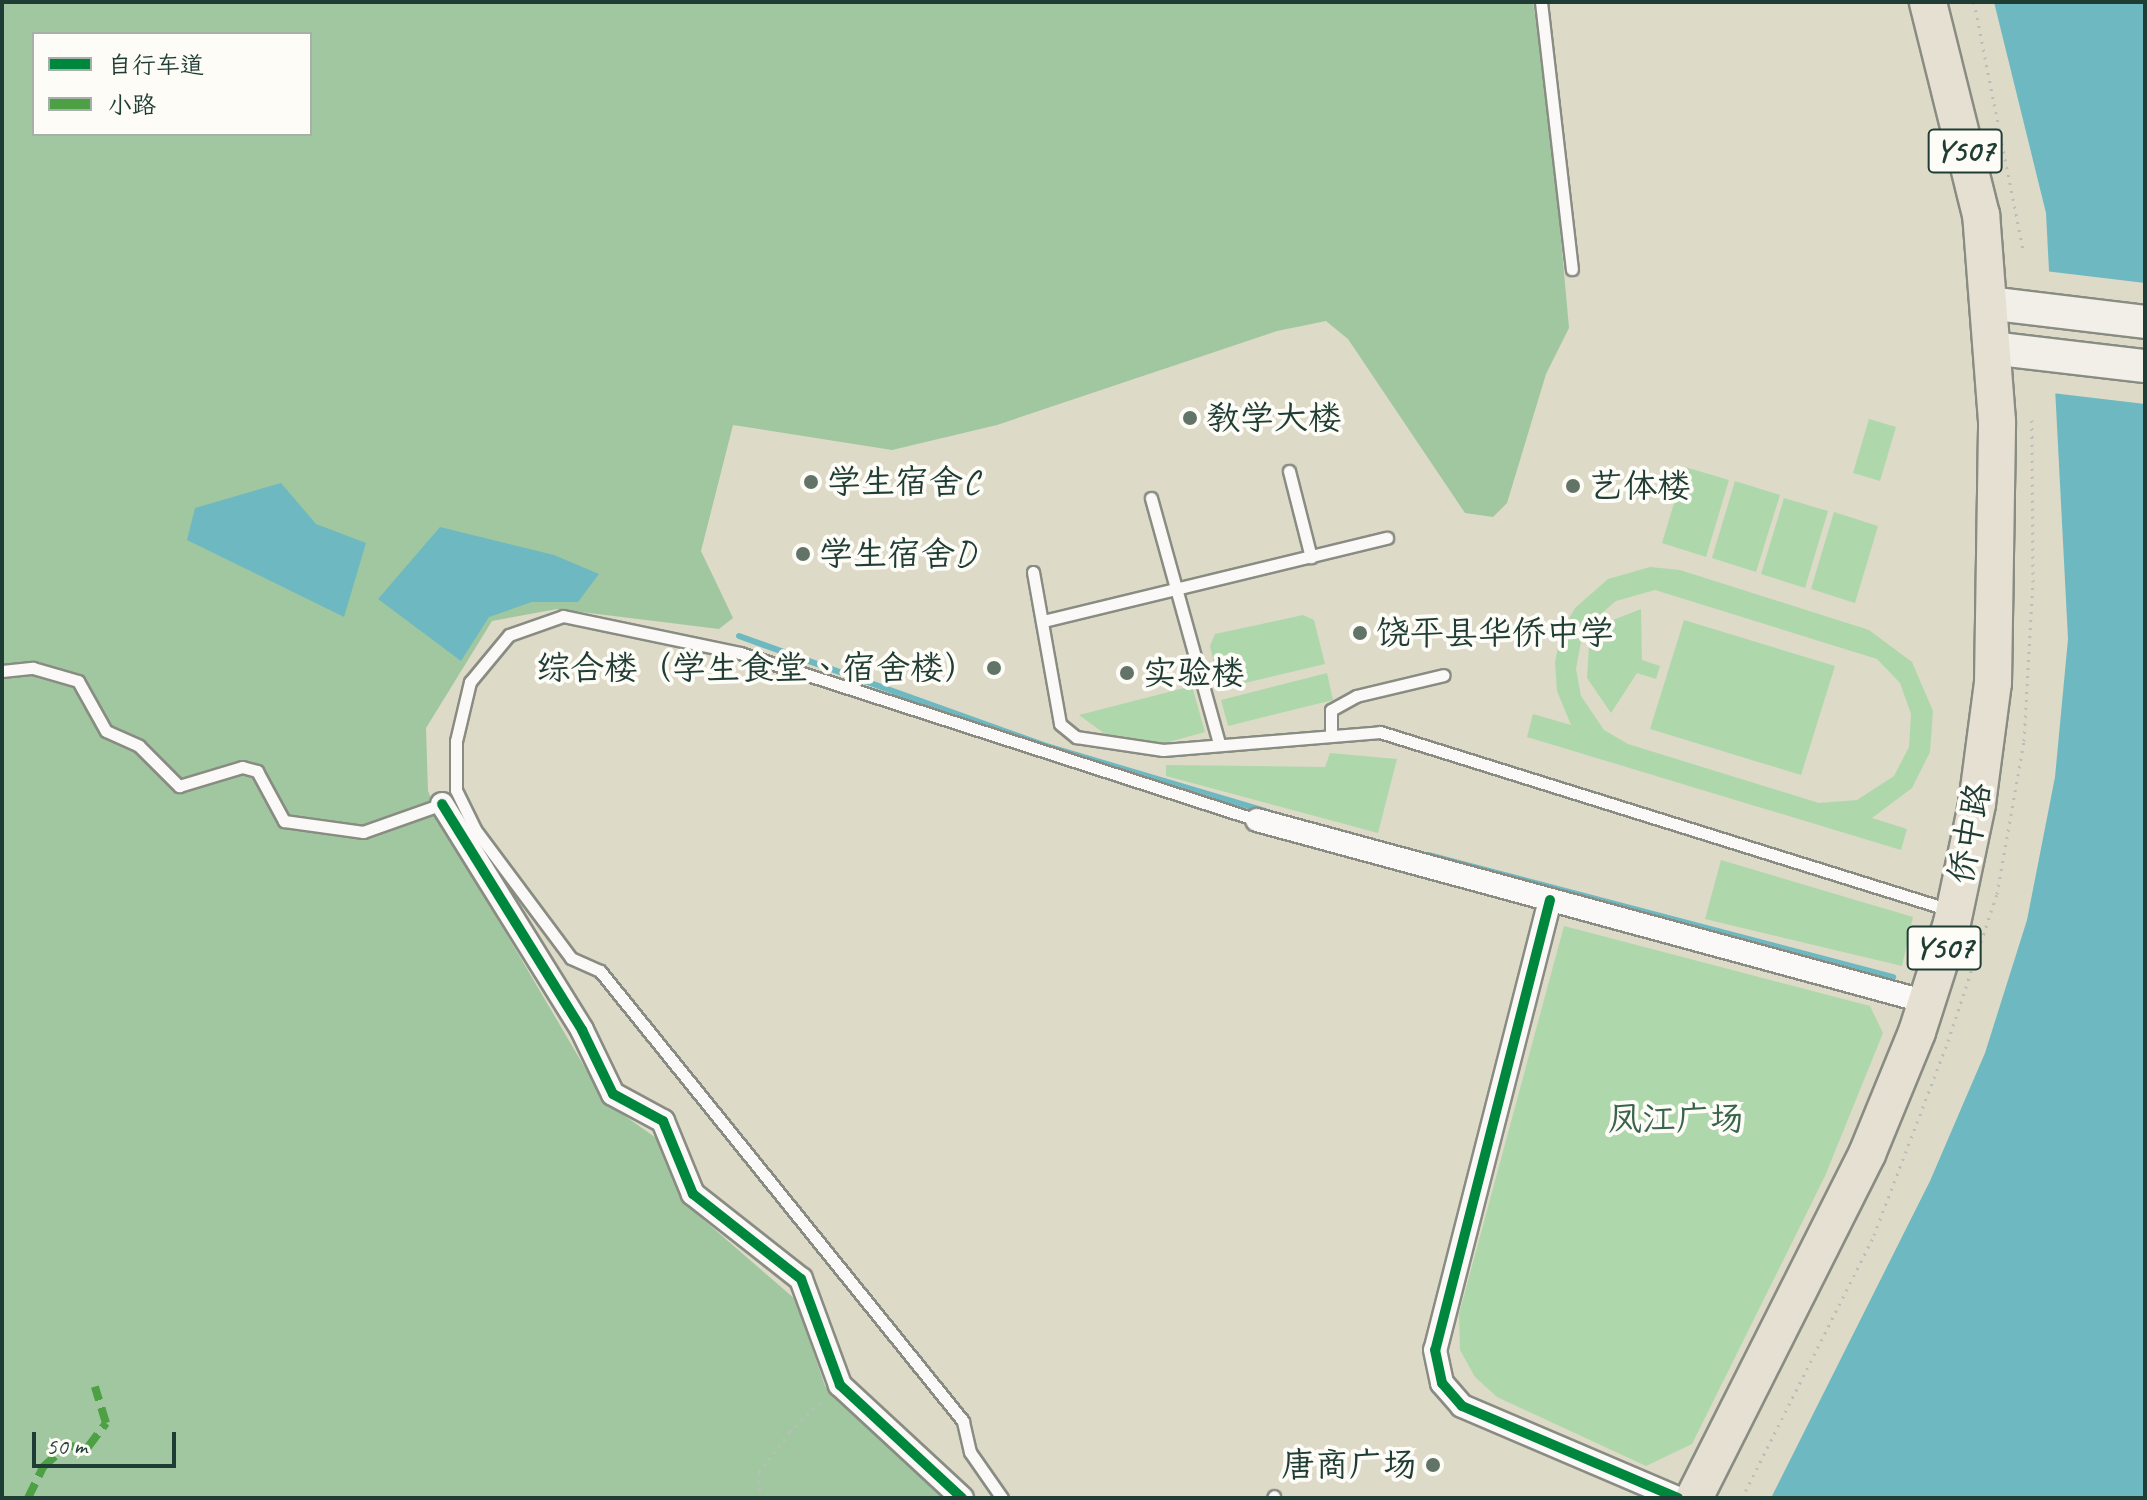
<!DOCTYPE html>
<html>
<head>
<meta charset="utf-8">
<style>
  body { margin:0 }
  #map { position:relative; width:2147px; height:1500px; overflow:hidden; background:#dddac7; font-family:Caveat,"LXGW WenKai TC",sans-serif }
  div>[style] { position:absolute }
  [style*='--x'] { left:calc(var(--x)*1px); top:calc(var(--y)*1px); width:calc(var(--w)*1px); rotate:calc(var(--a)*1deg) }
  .green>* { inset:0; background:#aed8ac }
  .forest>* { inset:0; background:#a0c79f }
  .water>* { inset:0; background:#6eb9c1 }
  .pier>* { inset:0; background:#dddac7 }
  .stream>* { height:6px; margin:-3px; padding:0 3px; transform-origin:3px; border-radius:3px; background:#6eb9c1 }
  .path>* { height:3px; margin-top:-1.5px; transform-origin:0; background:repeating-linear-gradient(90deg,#babdb9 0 2px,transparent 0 8px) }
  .roads { filter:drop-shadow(2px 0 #898c82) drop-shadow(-2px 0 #898c82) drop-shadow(0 2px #898c82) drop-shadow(0 -2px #898c82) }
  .lane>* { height:11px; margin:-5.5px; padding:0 5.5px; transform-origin:5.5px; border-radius:5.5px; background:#faf9f7 }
  .street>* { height:22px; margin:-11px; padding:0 11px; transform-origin:11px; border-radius:11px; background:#faf9f7 }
  .secondary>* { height:32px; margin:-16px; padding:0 16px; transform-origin:16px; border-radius:16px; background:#f1efe8 }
  .primary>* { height:36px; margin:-18px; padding:0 18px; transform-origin:18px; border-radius:18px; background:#e5e0d2 }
  .quiet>* { height:8px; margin-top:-4px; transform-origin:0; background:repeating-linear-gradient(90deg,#4da043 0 16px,transparent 0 24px) }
  .cycleway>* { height:10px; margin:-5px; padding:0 5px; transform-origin:5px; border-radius:5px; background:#00873e }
  .dots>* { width:22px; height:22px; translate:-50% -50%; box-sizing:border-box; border:4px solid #fdfcf7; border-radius:50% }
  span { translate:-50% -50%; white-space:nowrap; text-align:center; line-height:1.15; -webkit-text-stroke:8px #fdfcf7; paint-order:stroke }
  .shield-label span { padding:2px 6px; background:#fdfcf7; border:2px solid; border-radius:6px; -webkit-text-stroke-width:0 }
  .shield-label { font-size:32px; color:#1f3d34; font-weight:700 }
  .poi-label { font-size:34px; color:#1f3d34 }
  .left { translate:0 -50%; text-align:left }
  .right { translate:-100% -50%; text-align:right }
  .street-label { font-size:34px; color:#1f3d34 }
  .park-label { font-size:34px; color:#39634c }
  .frame { position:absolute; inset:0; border:4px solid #1f3d34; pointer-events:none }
  .legend { position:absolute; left:32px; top:32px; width:280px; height:104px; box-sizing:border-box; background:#fdfcf7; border:2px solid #a4b0a9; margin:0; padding:10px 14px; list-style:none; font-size:24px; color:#1f3d34 }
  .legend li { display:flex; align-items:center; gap:16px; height:40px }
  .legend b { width:40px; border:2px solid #a4b0a9 }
  .scale { position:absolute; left:32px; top:1432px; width:144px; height:36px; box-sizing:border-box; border:4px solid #1f3d34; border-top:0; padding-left:10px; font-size:24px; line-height:28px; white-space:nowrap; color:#1f3d34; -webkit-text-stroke:6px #fdfcf7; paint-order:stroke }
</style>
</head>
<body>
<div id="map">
  <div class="green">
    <i style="clip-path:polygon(1869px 419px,1896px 427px,1880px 481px,1853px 473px)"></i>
    <i style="clip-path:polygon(1685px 467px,1729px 480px,1706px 557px,1662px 543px)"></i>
    <i style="clip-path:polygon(1735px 481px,1780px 495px,1756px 572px,1712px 558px)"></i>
    <i style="clip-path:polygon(1784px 498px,1828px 511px,1805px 588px,1761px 574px)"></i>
    <i style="clip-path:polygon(1834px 512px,1878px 526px,1855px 603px,1811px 589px)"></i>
    <i style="clip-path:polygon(evenodd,1650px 567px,1680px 570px,1869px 630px,1912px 662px,1933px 711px,1930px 752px,1912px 788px,1872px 818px,1907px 829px,1901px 850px,1527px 737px,1533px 714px,1571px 725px,1557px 691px,1555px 662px,1561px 633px,1575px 608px,1608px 579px,1650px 567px,1655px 590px,1877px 659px,1900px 683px,1911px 714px,1909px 747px,1894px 776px,1857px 800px,1819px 803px,1628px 744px,1604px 730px,1581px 696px,1576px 669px,1581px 642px,1595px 619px,1616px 601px,1655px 590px)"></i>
    <i style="clip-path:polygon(1641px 609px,1642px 660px,1660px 666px,1656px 679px,1637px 673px,1611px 713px,1587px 678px,1589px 646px,1603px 624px)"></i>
    <i style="clip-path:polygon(1303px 615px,1314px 620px,1325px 664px,1220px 689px,1210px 646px,1215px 634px)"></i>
    <i style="clip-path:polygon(1684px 620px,1835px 666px,1801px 775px,1650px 729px)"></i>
    <i style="clip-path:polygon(1327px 673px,1333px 700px,1228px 726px,1221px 700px)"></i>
    <i style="clip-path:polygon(1192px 686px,1205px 732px,1165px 743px,1105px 734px,1079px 715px)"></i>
    <i style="clip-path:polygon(1330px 753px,1397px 759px,1378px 833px,1166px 776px,1166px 765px,1325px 767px)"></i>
    <i style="clip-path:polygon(1721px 860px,1913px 917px,1902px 966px,1705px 919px)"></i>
    <i style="clip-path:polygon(1564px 926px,1870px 1006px,1883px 1033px,1825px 1176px,1692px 1444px,1646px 1466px,1497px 1397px,1475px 1377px,1460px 1350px,1459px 1314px)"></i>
  </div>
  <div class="forest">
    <i style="clip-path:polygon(evenodd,2px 2px,1533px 2px,1549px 106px,1569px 328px,1546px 374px,1507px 503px,1493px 517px,1465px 513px,1348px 339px,1326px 321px,1277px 331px,997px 425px,892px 450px,733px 425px,701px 551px,733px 618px,719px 629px,557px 609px,492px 621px,426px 728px,428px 791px,442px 824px,605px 1102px,659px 1140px,683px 1202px,796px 1300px,825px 1386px,949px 1498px,2px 1498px,2px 2px,34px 34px,310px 34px,310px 134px,34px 134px,34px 34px)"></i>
  </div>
  <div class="water">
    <i style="clip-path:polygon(1994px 2px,2145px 2px,2145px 1498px,1771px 1498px,1930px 1181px,1985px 1053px,2027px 920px,2055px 777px,2068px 639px,2046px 213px)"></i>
    <i style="clip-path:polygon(281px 483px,316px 524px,366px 543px,344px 617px,187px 540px,195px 508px)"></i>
    <i style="clip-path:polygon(440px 527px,554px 555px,599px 574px,578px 602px,532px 602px,489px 617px,461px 661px,378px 599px)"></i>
  </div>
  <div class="pier">
    <i style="clip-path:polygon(2045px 271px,2145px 283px,2145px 404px,2052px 393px)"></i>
  </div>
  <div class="stream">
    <i style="--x:739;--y:636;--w:326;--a:19.7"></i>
    <i style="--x:1046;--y:746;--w:229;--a:16.5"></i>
    <i style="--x:1428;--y:855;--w:481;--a:14.7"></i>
  </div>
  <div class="path">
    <i style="--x:1974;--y:2;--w:252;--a:78.8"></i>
    <i style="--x:760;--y:1498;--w:26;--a:-92"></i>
    <i style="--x:759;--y:1472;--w:51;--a:-52.2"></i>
    <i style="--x:790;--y:1432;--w:47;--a:-44.1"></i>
    <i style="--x:1742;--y:1498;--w:294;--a:-63.3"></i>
    <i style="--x:1874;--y:1235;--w:208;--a:-69.1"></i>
    <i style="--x:1948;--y:1041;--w:155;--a:-71.6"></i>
    <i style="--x:1997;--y:894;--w:155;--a:-80"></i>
    <i style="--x:2024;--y:741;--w:159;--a:-86.8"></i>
    <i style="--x:2033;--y:582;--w:162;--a:-90.4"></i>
  </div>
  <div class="roads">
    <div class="lane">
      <i style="--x:1541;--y:2;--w:269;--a:83.4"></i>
      <i style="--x:1289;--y:471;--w:89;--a:75.7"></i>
      <i style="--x:1151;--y:498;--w:255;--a:74.5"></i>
      <i style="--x:1033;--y:572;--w:154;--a:79.9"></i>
      <i style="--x:1060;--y:724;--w:21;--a:39"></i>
      <i style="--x:1076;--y:737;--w:88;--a:8.5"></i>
      <i style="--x:1163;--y:750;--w:218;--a:-4.7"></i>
      <i style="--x:1380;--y:732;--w:597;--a:17.34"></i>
      <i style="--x:1043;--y:621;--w:354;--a:-13.6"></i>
      <i style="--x:2;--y:671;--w:31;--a:-6"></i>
      <i style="--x:33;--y:668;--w:47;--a:16.1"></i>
      <i style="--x:78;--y:681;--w:57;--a:60.8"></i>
      <i style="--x:106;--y:731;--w:36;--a:24"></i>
      <i style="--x:139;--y:746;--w:57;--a:45"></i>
      <i style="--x:179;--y:786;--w:66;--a:-16.8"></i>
      <i style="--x:242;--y:767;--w:16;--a:15"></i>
      <i style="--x:257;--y:771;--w:57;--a:61.6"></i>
      <i style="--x:284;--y:821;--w:80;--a:7.9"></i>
      <i style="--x:363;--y:832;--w:84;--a:-19.5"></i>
      <i style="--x:1331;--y:736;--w:26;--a:-90"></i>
      <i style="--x:1331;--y:710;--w:29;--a:-29"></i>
      <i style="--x:1356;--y:696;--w:90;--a:-13.4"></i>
      <i style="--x:1002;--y:1498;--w:56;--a:-124.8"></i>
      <i style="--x:970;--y:1452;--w:32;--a:-103"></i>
      <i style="--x:963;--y:1421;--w:578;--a:-128.89"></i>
      <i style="--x:600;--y:971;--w:32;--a:-156"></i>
      <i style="--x:571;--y:958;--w:161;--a:-126.7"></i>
      <i style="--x:475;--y:829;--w:43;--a:-116"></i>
      <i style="--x:456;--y:790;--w:49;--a:-90"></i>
      <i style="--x:456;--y:741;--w:61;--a:-76.7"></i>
      <i style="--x:470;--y:682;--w:61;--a:-50.3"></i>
      <i style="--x:509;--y:635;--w:57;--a:-19.4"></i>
      <i style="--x:563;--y:616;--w:181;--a:11.8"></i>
      <i style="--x:740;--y:653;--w:543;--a:17.9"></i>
      <i style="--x:1273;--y:1498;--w:2;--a:-63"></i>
    </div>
    <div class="street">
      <i style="--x:442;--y:804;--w:266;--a:58.2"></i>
      <i style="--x:582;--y:1030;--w:71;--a:64.2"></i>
      <i style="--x:613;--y:1094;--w:57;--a:28.4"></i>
      <i style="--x:663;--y:1121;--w:79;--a:67.7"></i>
      <i style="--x:693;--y:1194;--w:137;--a:38.2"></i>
      <i style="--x:801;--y:1279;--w:113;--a:69.8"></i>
      <i style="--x:840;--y:1385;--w:166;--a:42.8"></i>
      <i style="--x:1257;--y:820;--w:694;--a:15.2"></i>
      <i style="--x:1550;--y:900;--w:464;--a:104.3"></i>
      <i style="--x:1435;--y:1350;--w:34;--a:78"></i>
      <i style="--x:1442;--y:1383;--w:30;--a:49"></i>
      <i style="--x:1462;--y:1406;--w:235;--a:23.1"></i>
    </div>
    <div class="secondary">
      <i style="--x:1988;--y:303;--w:158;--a:6.9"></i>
      <i style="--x:1991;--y:348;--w:155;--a:6.7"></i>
    </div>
    <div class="primary">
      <i style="--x:1694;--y:1498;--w:385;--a:-63.3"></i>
      <i style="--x:1867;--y:1154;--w:132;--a:-67.7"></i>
      <i style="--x:1917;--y:1032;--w:114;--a:-72.2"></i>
      <i style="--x:1952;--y:923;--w:122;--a:-78.1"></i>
      <i style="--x:1977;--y:804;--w:122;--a:-82.5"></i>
      <i style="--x:1993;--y:683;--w:262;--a:-89.1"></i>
      <i style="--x:1997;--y:421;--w:207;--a:-94.4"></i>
      <i style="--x:1981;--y:215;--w:219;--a:-104"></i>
    </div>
  </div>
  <div class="quiet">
    <i style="--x:28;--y:1498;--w:34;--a:-64"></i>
    <i style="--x:43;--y:1467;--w:31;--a:-42"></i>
    <i style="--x:66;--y:1446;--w:22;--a:3"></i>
    <i style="--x:88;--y:1447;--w:30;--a:-53"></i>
    <i style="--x:106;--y:1423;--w:38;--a:-107"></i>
  </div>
  <div class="cycleway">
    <i style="--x:442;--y:804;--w:266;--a:58.2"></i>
    <i style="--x:582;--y:1030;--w:71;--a:64.2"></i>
    <i style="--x:613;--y:1094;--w:57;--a:28.4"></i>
    <i style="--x:663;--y:1121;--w:79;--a:67.7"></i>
    <i style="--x:693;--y:1194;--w:137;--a:38.2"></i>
    <i style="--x:801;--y:1279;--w:113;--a:69.8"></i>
    <i style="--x:840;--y:1385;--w:166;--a:42.8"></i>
    <i style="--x:1550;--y:900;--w:464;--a:104.3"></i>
    <i style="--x:1435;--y:1350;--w:34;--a:78"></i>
    <i style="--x:1442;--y:1383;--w:30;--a:49"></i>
    <i style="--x:1462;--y:1406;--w:235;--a:23.1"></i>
  </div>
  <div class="dots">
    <i style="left:1190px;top:418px;background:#627467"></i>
    <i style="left:811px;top:482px;background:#627467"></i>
    <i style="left:1573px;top:486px;background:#627467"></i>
    <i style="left:803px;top:554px;background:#627467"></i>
    <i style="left:1360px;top:633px;background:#627467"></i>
    <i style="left:994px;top:668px;background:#627467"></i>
    <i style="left:1127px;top:673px;background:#627467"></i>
    <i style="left:1433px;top:1465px;background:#627467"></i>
  </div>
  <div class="shield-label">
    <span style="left:1965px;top:151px">Y507</span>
    <span style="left:1944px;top:948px">Y507</span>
  </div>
  <div class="poi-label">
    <span class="left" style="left:1206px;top:418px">教学大楼</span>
    <span class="left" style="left:827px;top:482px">学生宿舍C</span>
    <span class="left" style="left:1589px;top:486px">艺体楼</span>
    <span class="left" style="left:819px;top:554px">学生宿舍D</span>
    <span class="left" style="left:1376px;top:633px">饶平县华侨中学</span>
    <span class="right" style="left:978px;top:668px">综合楼（学生食堂、宿舍楼）</span>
    <span class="left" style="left:1143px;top:673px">实验楼</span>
    <span class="right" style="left:1417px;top:1465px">唐商广场</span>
  </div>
  <div class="street-label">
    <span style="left:1969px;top:833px;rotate:-79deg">侨中路</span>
  </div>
  <div class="park-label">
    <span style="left:1676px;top:1119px">凤江广场</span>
  </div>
  <div class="frame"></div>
  <ul class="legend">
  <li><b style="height:10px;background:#00873e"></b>自行车道</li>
  <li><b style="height:10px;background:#4da043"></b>小路</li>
  </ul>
  <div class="scale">50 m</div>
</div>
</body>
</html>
